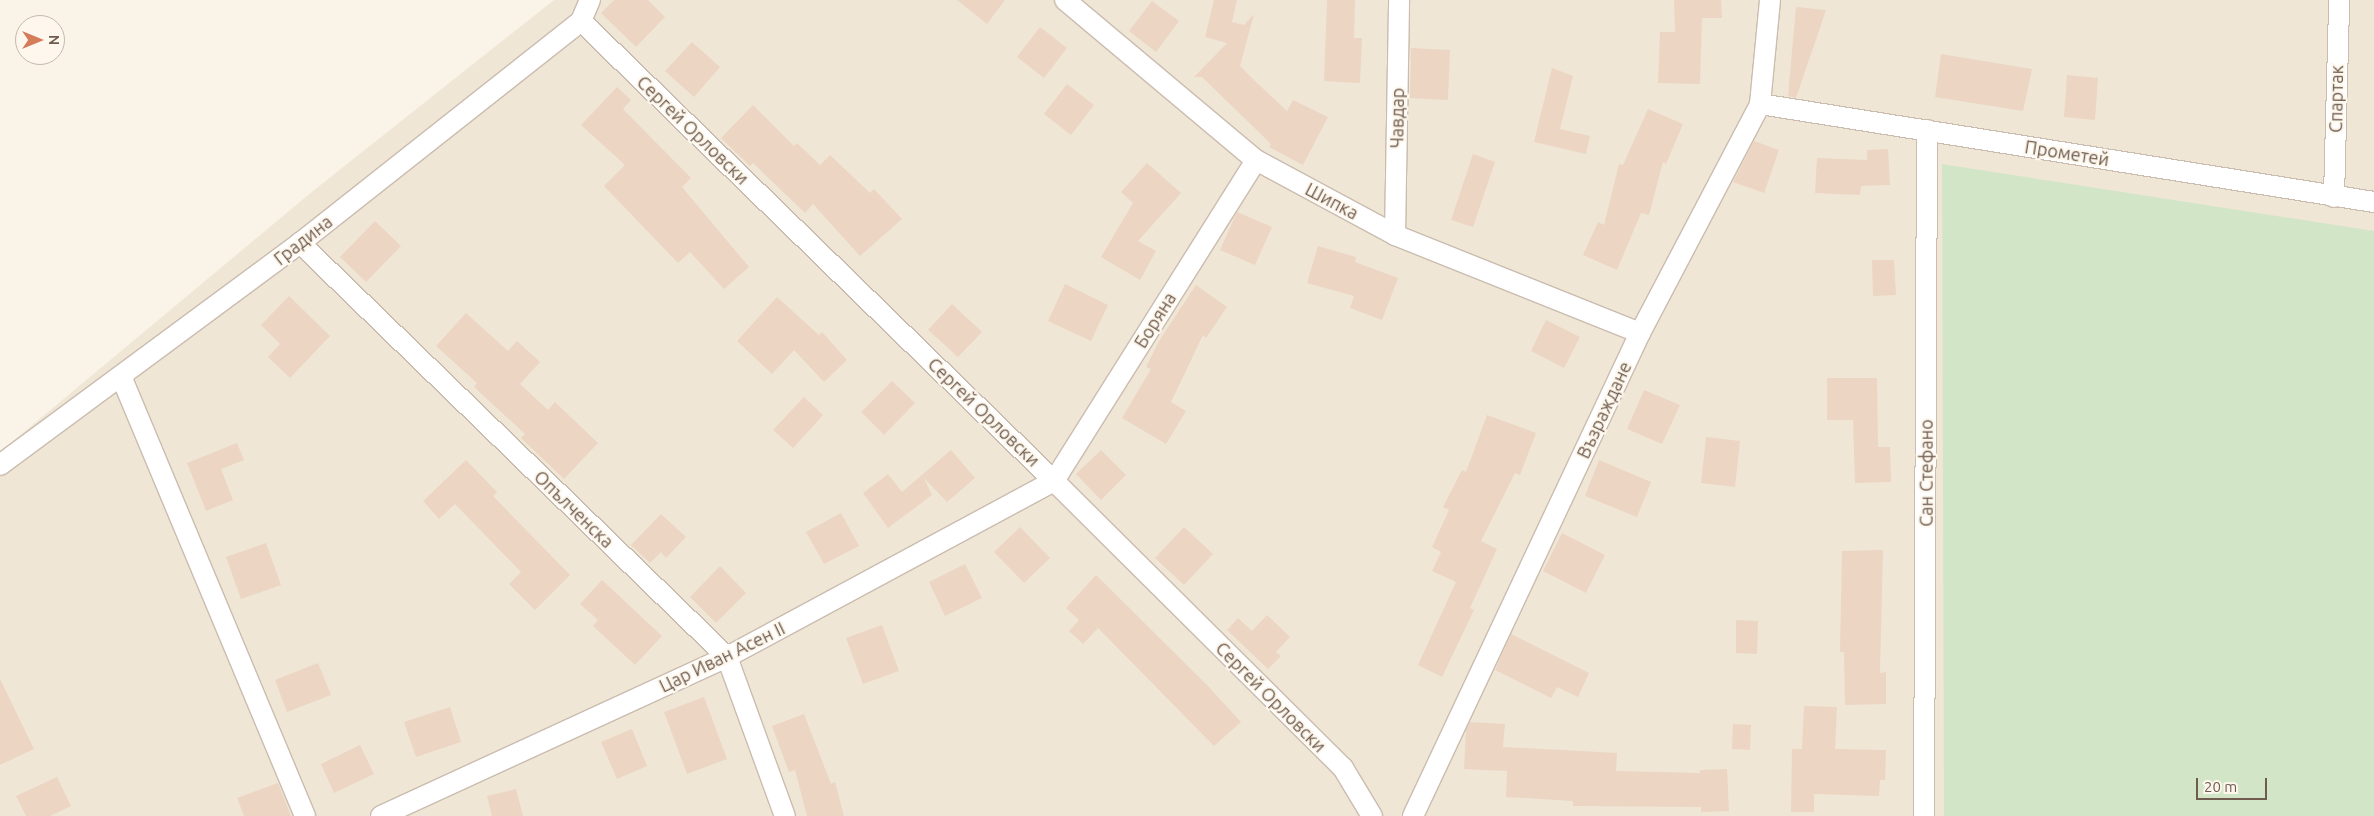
<!DOCTYPE html>
<html>
<head>
<meta charset="utf-8">
<style>
  body { margin:0 }
  #map { position:relative; width:2374px; height:816px; overflow:hidden; background:#faf3e7; font-family:Ubuntu,sans-serif }
  div>[style] { position:absolute }
  [style*='--x'] { left:calc(var(--x)*1px); top:calc(var(--y)*1px); width:calc(var(--w)*1px); rotate:calc(var(--a)*1deg) }
  .residential>* { inset:0; background:#f0e6d6 }
  .green>* { inset:0; background:#d2e6c7 }
  .building>* { inset:0; background:#ecd5c2 }
  .roads { filter:drop-shadow(1px 0 #cabcaf) drop-shadow(-1px 0 #cabcaf) drop-shadow(0 1px #cabcaf) drop-shadow(0 -1px #cabcaf) }
  .minor>* { height:20px; margin:-10px; padding:0 10px; transform-origin:10px; border-radius:10px; background:#fff }
  span { translate:-50% -50%; white-space:nowrap; text-align:center; line-height:1.15; -webkit-text-stroke:4px #fdf7ed; paint-order:stroke }
  .street-label { font-size:18px; color:#705c4f }
  .north { position:absolute; left:15px; top:15px; width:50px; height:50px; box-sizing:border-box; background:#fdf7ed; border:1px solid #c5b9ae; border-radius:50%; rotate:90deg; font-size:14px; font-weight:700; line-height:20px; text-align:center; color:#705c4f }
  .north::after { content:''; display:block; margin:auto; width:18px; height:22px; background:#d57c5b; clip-path:polygon(50% 0,100% 100%,50% 72%,0 100%) }
  .scale { position:absolute; left:2196px; top:778px; width:71px; height:22px; box-sizing:border-box; border:2px solid #705c4f; border-top:0; padding-left:6px; font-size:15px; line-height:18px; white-space:nowrap; color:#705c4f; -webkit-text-stroke:4px #fdf7ed; paint-order:stroke }
</style>
</head>
<body>
<div id="map">
  <div class="residential">
    <i style="clip-path:polygon(554px 0,2374px 0,2374px 816px,0 816px,0 452px,313px 191px)"></i>
  </div>
  <div class="green">
    <i style="clip-path:polygon(1942px 164px,2374px 231px,2374px 816px,1944px 816px)"></i>
  </div>
  <div class="building">
    <i style="clip-path:polygon(614px 0,648px 0,665px 17px,636px 47px,601px 13px)"></i>
    <i style="clip-path:polygon(957px 0,1005px 0,987px 24px)"></i>
    <i style="clip-path:polygon(1214px 0,1237px 0,1232px 22px,1244px 25px,1254px 14px,1240px 66px,1253px 79px,1287px 111px,1293px 100px,1328px 117px,1303px 165px,1269px 147px,1271px 144px,1202px 77px,1194px 77px,1227px 43px,1205px 37px)"></i>
    <i style="clip-path:polygon(1327px 0,1355px 0,1354px 38px,1362px 38px,1360px 83px,1324px 81px)"></i>
    <i style="clip-path:polygon(1674px 0,1721px 0,1722px 18px,1702px 18px,1700px 84px,1658px 83px,1660px 32px,1675px 32px)"></i>
    <i style="clip-path:polygon(1152px 1px,1179px 21px,1156px 52px,1129px 31px)"></i>
    <i style="clip-path:polygon(1796px 7px,1826px 10px,1796px 98px,1788px 96px)"></i>
    <i style="clip-path:polygon(1040px 27px,1067px 48px,1044px 78px,1017px 57px)"></i>
    <i style="clip-path:polygon(692px 42px,720px 67px,694px 97px,665px 71px)"></i>
    <i style="clip-path:polygon(1411px 48px,1450px 50px,1448px 100px,1410px 98px)"></i>
    <i style="clip-path:polygon(1941px 54px,2032px 69px,2023px 111px,1935px 97px)"></i>
    <i style="clip-path:polygon(1552px 68px,1573px 76px,1560px 129px,1590px 136px,1586px 154px,1534px 142px)"></i>
    <i style="clip-path:polygon(2067px 75px,2098px 78px,2095px 120px,2064px 117px)"></i>
    <i style="clip-path:polygon(1067px 84px,1094px 105px,1071px 135px,1044px 114px)"></i>
    <i style="clip-path:polygon(617px 87px,631px 100px,623px 109px,691px 178px,682px 187px,749px 267px,724px 289px,690px 252px,678px 263px,604px 186px,625px 165px,581px 125px)"></i>
    <i style="clip-path:polygon(753px 105px,794px 146px,797px 143px,820px 165px,830px 155px,870px 193px,874px 189px,902px 219px,860px 256px,813px 204px,805px 213px,753px 163px,750px 166px,721px 138px)"></i>
    <i style="clip-path:polygon(1648px 109px,1683px 124px,1666px 164px,1663px 162px,1649px 215px,1641px 213px,1617px 270px,1583px 255px,1598px 222px,1604px 225px,1619px 164px,1623px 165px)"></i>
    <i style="clip-path:polygon(1754px 141px,1779px 150px,1764px 193px,1733px 182px)"></i>
    <i style="clip-path:polygon(1888px 149px,1890px 185px,1861px 186px,1860px 195px,1815px 193px,1817px 158px,1867px 160px,1867px 150px)"></i>
    <i style="clip-path:polygon(1473px 154px,1495px 162px,1473px 227px,1451px 220px)"></i>
    <i style="clip-path:polygon(1147px 163px,1181px 193px,1138px 241px,1156px 251px,1140px 280px,1101px 257px,1133px 203px,1121px 192px)"></i>
    <i style="clip-path:polygon(1237px 212px,1272px 227px,1255px 265px,1220px 250px)"></i>
    <i style="clip-path:polygon(375px 221px,401px 246px,366px 282px,340px 257px)"></i>
    <i style="clip-path:polygon(1318px 246px,1356px 257px,1355px 262px,1398px 278px,1382px 320px,1350px 308px,1354px 296px,1307px 283px)"></i>
    <i style="clip-path:polygon(1872px 260px,1894px 260px,1896px 295px,1873px 296px)"></i>
    <i style="clip-path:polygon(1065px 284px,1108px 305px,1091px 341px,1048px 321px)"></i>
    <i style="clip-path:polygon(1196px 285px,1227px 307px,1206px 338px,1203px 335px,1171px 402px,1186px 411px,1166px 444px,1122px 418px,1151px 369px,1146px 367px,1159px 341px)"></i>
    <i style="clip-path:polygon(289px 296px,330px 336px,290px 378px,268px 357px,280px 344px,261px 325px)"></i>
    <i style="clip-path:polygon(777px 297px,819px 335px,822px 332px,847px 360px,824px 382px,794px 350px,772px 374px,737px 341px)"></i>
    <i style="clip-path:polygon(952px 304px,982px 332px,958px 357px,928px 330px)"></i>
    <i style="clip-path:polygon(466px 313px,508px 351px,517px 341px,540px 362px,520px 384px,548px 410px,555px 402px,598px 443px,564px 479px,521px 438px,525px 434px,474px 387px,477px 383px,436px 346px)"></i>
    <i style="clip-path:polygon(1546px 320px,1580px 337px,1564px 368px,1531px 351px)"></i>
    <i style="clip-path:polygon(1827px 378px,1877px 378px,1878px 447px,1890px 447px,1891px 482px,1855px 483px,1853px 420px,1827px 420px)"></i>
    <i style="clip-path:polygon(892px 381px,915px 403px,884px 435px,861px 412px)"></i>
    <i style="clip-path:polygon(1644px 390px,1680px 405px,1662px 444px,1627px 429px)"></i>
    <i style="clip-path:polygon(804px 397px,823px 415px,793px 448px,773px 430px)"></i>
    <i style="clip-path:polygon(1487px 415px,1536px 433px,1520px 475px,1515px 473px,1481px 541px,1497px 549px,1470px 608px,1474px 610px,1442px 677px,1418px 665px,1456px 582px,1432px 571px,1441px 552px,1432px 547px,1449px 510px,1443px 507px,1462px 470px,1466px 472px)"></i>
    <i style="clip-path:polygon(1706px 437px,1740px 441px,1735px 487px,1701px 483px)"></i>
    <i style="clip-path:polygon(237px 443px,244px 460px,221px 469px,233px 500px,206px 511px,187px 463px)"></i>
    <i style="clip-path:polygon(951px 450px,975px 478px,947px 502px,924px 478px,932px 495px,888px 528px,863px 493px,888px 474px,902px 492px)"></i>
    <i style="clip-path:polygon(1101px 450px,1126px 475px,1101px 500px,1076px 474px)"></i>
    <i style="clip-path:polygon(466px 460px,497px 492px,493px 496px,570px 575px,535px 610px,509px 584px,521px 572px,455px 504px,439px 519px,423px 501px)"></i>
    <i style="clip-path:polygon(1599px 460px,1651px 482px,1637px 517px,1585px 496px)"></i>
    <i style="clip-path:polygon(841px 513px,859px 546px,824px 564px,806px 532px)"></i>
    <i style="clip-path:polygon(661px 514px,686px 537px,666px 558px,661px 552px,650px 563px,631px 545px)"></i>
    <i style="clip-path:polygon(1020px 527px,1050px 558px,1024px 583px,994px 552px)"></i>
    <i style="clip-path:polygon(1184px 527px,1213px 554px,1184px 585px,1155px 558px)"></i>
    <i style="clip-path:polygon(1562px 533px,1605px 555px,1586px 593px,1543px 571px)"></i>
    <i style="clip-path:polygon(266px 543px,281px 585px,241px 599px,226px 557px)"></i>
    <i style="clip-path:polygon(1883px 550px,1880px 673px,1886px 672px,1886px 704px,1845px 705px,1844px 652px,1840px 652px,1842px 551px)"></i>
    <i style="clip-path:polygon(965px 564px,982px 598px,945px 616px,929px 582px)"></i>
    <i style="clip-path:polygon(720px 566px,746px 593px,716px 623px,690px 597px)"></i>
    <i style="clip-path:polygon(1096px 575px,1208px 686px,1241px 722px,1214px 746px,1098px 628px,1083px 644px,1069px 631px,1079px 620px,1066px 608px)"></i>
    <i style="clip-path:polygon(602px 580px,662px 636px,635px 665px,593px 626px,598px 620px,580px 604px)"></i>
    <i style="clip-path:polygon(1267px 615px,1290px 637px,1276px 652px,1281px 656px,1268px 669px,1227px 630px,1238px 618px,1252px 631px)"></i>
    <i style="clip-path:polygon(1736px 620px,1758px 621px,1757px 654px,1736px 653px)"></i>
    <i style="clip-path:polygon(882px 625px,899px 671px,863px 684px,846px 638px)"></i>
    <i style="clip-path:polygon(1511px 634px,1589px 673px,1578px 697px,1557px 687px,1551px 698px,1495px 670px)"></i>
    <i style="clip-path:polygon(318px 663px,331px 695px,287px 712px,275px 680px)"></i>
    <i style="clip-path:polygon(0 679px,34px 749px,0 765px)"></i>
    <i style="clip-path:polygon(704px 697px,727px 759px,687px 774px,664px 712px)"></i>
    <i style="clip-path:polygon(1804px 706px,1837px 707px,1835px 749px,1886px 750px,1885px 780px,1880px 780px,1879px 796px,1814px 794px,1814px 812px,1791px 812px,1792px 749px,1802px 749px)"></i>
    <i style="clip-path:polygon(450px 707px,461px 742px,416px 757px,404px 722px)"></i>
    <i style="clip-path:polygon(804px 714px,831px 784px,835px 782px,844px 816px,807px 816px,795px 770px,789px 772px,772px 726px)"></i>
    <i style="clip-path:polygon(1470px 722px,1505px 724px,1503px 747px,1617px 753px,1616px 771px,1700px 773px,1700px 770px,1727px 769px,1729px 811px,1701px 812px,1701px 807px,1573px 806px,1573px 801px,1506px 797px,1507px 771px,1464px 769px,1466px 730px)"></i>
    <i style="clip-path:polygon(1733px 724px,1751px 725px,1750px 750px,1732px 749px)"></i>
    <i style="clip-path:polygon(632px 729px,647px 766px,617px 779px,601px 742px)"></i>
    <i style="clip-path:polygon(360px 745px,374px 774px,334px 793px,321px 764px)"></i>
    <i style="clip-path:polygon(57px 777px,71px 806px,50px 816px,26px 816px,16px 796px)"></i>
    <i style="clip-path:polygon(278px 783px,291px 816px,244px 816px,237px 798px)"></i>
    <i style="clip-path:polygon(516px 789px,523px 816px,492px 816px,487px 796px)"></i>
  </div>
  <div class="roads">
    <div class="minor">
      <i style="--x:1065;--y:0;--w:249;--a:40"></i>
      <i style="--x:1256;--y:160;--w:158;--a:28.3"></i>
      <i style="--x:1395;--y:235;--w:264;--a:21.8"></i>
      <i style="--x:581;--y:21;--w:660;--a:44.2"></i>
      <i style="--x:1054;--y:481;--w:407;--a:44.8"></i>
      <i style="--x:1343;--y:768;--w:56;--a:58.9"></i>
      <i style="--x:1760;--y:104;--w:622;--a:9.07"></i>
      <i style="--x:2334;--y:197;--w:197;--a:-88.5"></i>
      <i style="--x:1395;--y:235;--w:235;--a:-89"></i>
      <i style="--x:300;--y:243;--w:595;--a:44.11"></i>
      <i style="--x:727;--y:657;--w:169;--a:70"></i>
      <i style="--x:121;--y:376;--w:477;--a:67.3"></i>
      <i style="--x:0;--y:465;--w:373;--a:-36.5"></i>
      <i style="--x:300;--y:243;--w:358;--a:-38.3"></i>
      <i style="--x:581;--y:21;--w:23;--a:-67"></i>
      <i style="--x:381;--y:816;--w:381;--a:-24.7"></i>
      <i style="--x:727;--y:657;--w:371;--a:-28.3"></i>
      <i style="--x:1054;--y:481;--w:379;--a:-57.8"></i>
      <i style="--x:1413;--y:816;--w:534;--a:-64.83"></i>
      <i style="--x:1640;--y:333;--w:259;--a:-62.3"></i>
      <i style="--x:1760;--y:104;--w:104;--a:-84.5"></i>
      <i style="--x:1924;--y:816;--w:686;--a:-89.75"></i>
    </div>
  </div>
  <div class="street-label">
    <span style="left:2336px;top:99px;rotate:-89deg">Спартак</span>
    <span style="left:1397px;top:118px;rotate:-89deg">Чавдар</span>
    <span style="left:693px;top:130px;rotate:44deg">Сергей Орловски</span>
    <span style="left:2067px;top:153px;rotate:9deg">Прометей</span>
    <span style="left:1332px;top:201px;rotate:28deg">Шипка</span>
    <span style="left:303px;top:240px;rotate:-38deg">Градина</span>
    <span style="left:1155px;top:320px;rotate:-58deg">Боряна</span>
    <span style="left:1604px;top:410px;rotate:-65deg">Възраждане</span>
    <span style="left:984px;top:412px;rotate:44deg">Сергей Орловски</span>
    <span style="left:1926px;top:473px;rotate:-90deg">Сан Стефано</span>
    <span style="left:574px;top:509px;rotate:44deg">Опълченска</span>
    <span style="left:722px;top:657px;rotate:-26deg">Цар Иван Асен II</span>
    <span style="left:1271px;top:697px;rotate:45deg">Сергей Орловски</span>
  </div>
  <div class="north">N</div>
  <div class="scale">20 m</div>
</div>
</body>
</html>
